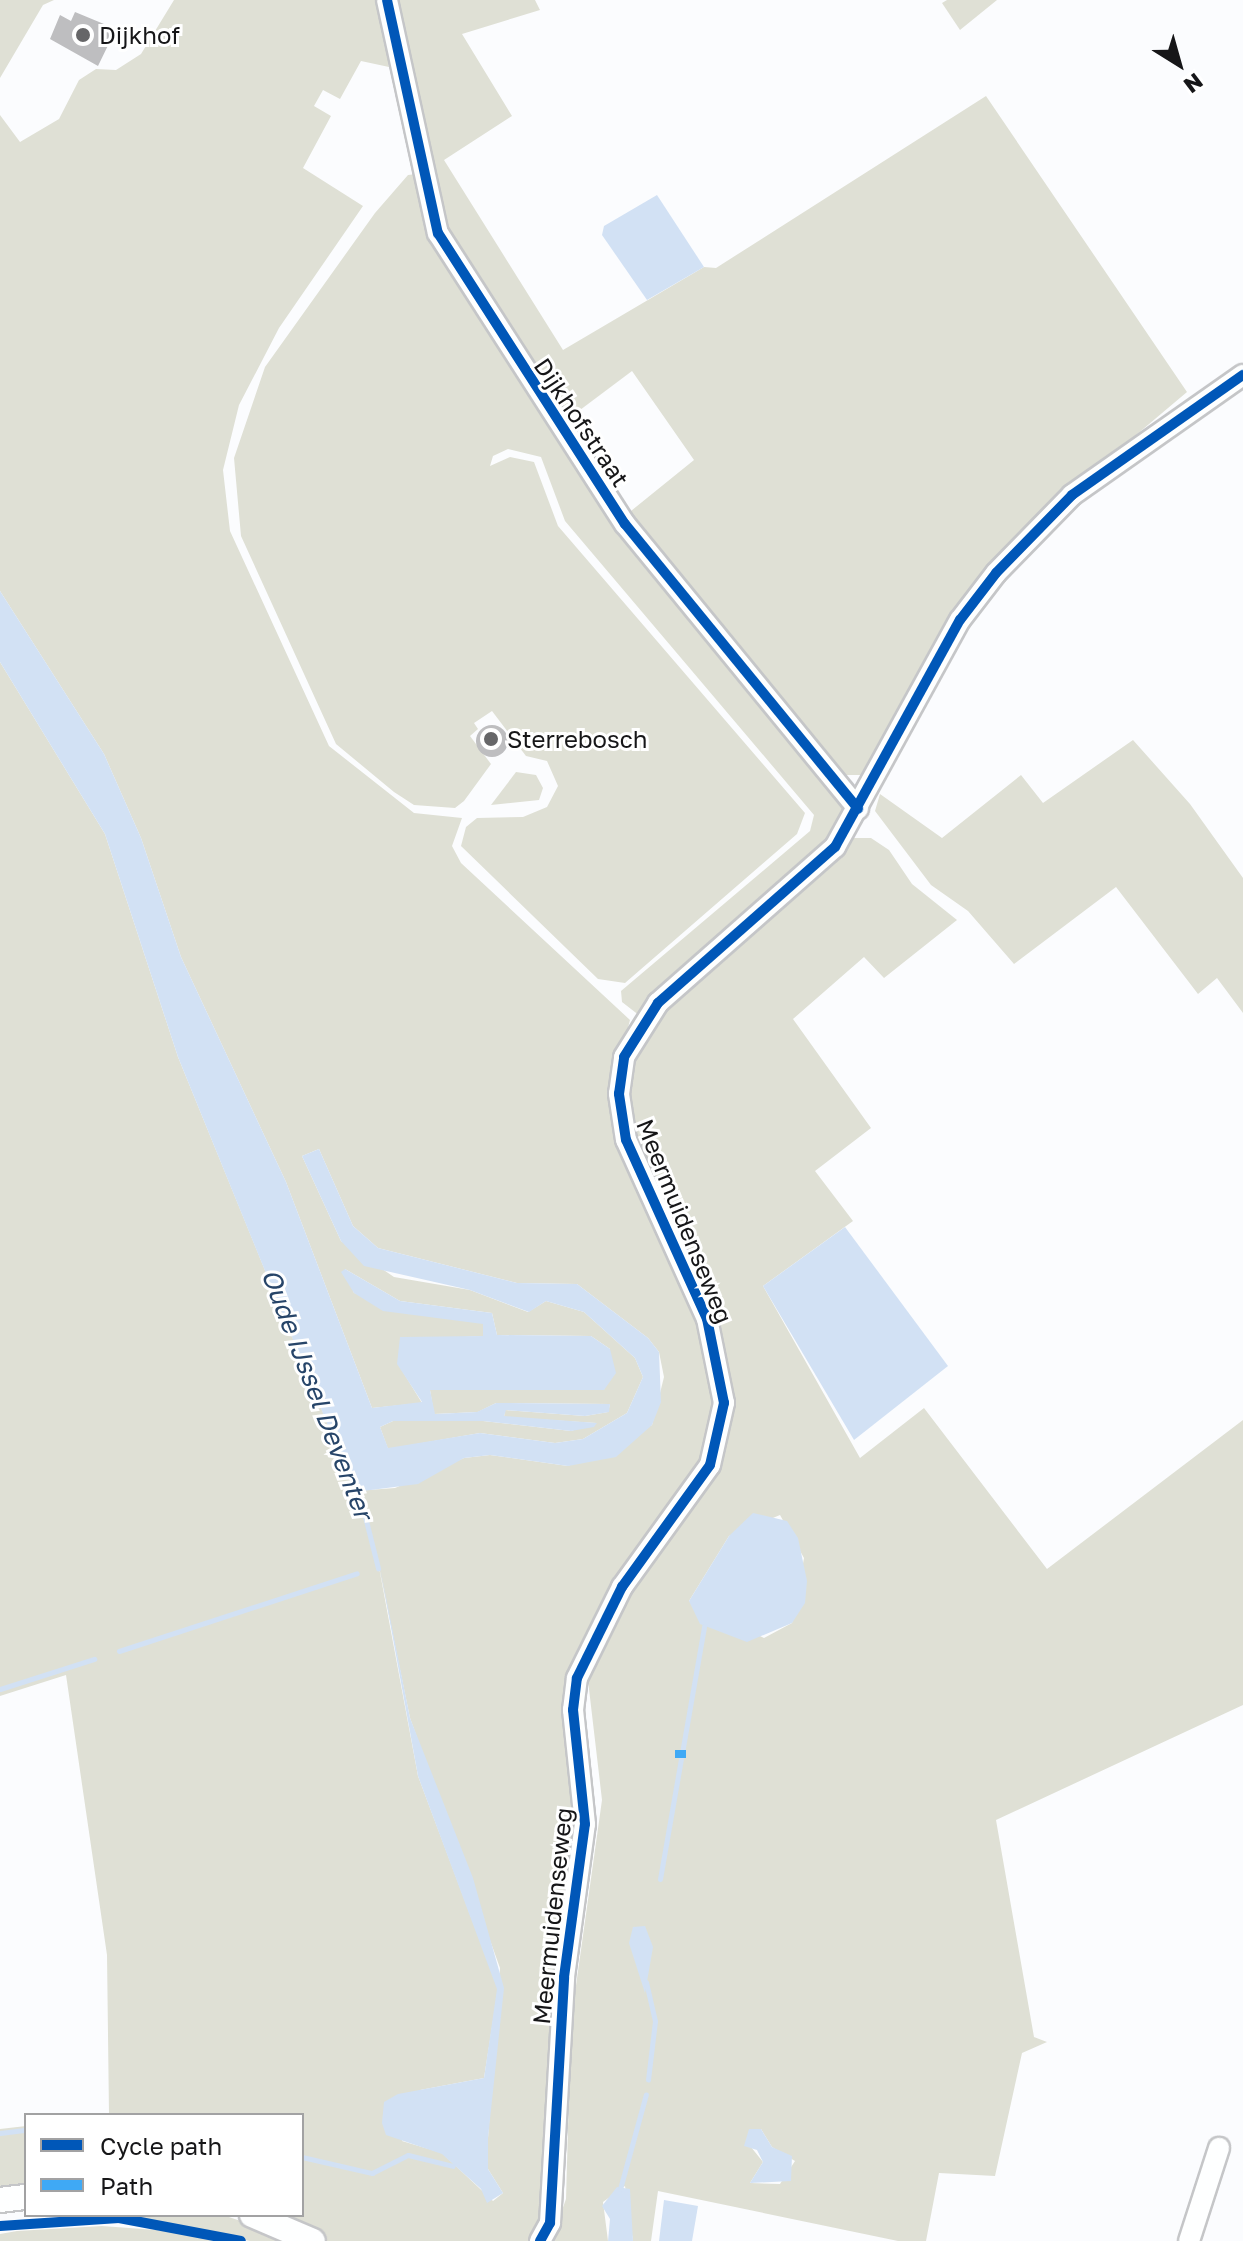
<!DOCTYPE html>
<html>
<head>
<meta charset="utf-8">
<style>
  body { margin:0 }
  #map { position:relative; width:1243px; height:2241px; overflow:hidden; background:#fbfcfe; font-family:"Golos Text",sans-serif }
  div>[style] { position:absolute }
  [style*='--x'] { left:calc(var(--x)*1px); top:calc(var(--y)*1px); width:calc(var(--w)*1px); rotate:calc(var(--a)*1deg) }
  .green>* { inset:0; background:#dfe0d5 }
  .water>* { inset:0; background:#d2e1f4 }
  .stream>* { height:5px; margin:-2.5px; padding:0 2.5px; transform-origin:2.5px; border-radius:2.5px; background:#d2e1f4 }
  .building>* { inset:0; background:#bebec0 }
  .round { border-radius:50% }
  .roads { filter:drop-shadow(2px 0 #c5c6c8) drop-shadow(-2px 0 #c5c6c8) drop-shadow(0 2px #c5c6c8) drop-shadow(0 -2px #c5c6c8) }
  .minor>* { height:20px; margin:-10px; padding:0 10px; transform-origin:10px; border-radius:10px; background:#feffff }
  .tertiary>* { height:24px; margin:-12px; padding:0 12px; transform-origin:12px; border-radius:12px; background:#feffff }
  .quiet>* { height:8px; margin-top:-4px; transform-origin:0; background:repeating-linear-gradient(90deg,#3fa9f5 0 16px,transparent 0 24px) }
  .cycleway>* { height:10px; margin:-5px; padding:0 5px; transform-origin:5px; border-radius:5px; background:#0057b8 }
  .dots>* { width:22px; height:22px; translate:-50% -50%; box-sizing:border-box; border:4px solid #fff; border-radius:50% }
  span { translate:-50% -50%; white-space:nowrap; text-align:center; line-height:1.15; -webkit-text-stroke:6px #fff; paint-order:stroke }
  .poi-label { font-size:24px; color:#161618 }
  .left { translate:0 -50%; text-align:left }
  .street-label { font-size:24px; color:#161618 }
  .water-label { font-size:26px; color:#274569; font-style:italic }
  .legend { position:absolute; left:24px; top:2113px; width:280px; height:104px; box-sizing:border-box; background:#fff; border:2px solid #a2a2a3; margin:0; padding:10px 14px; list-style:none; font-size:24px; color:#161618 }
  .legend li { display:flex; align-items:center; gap:16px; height:40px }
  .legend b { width:40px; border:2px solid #a2a2a3 }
  .north { position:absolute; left:1139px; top:24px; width:80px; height:80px; -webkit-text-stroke:6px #fff; paint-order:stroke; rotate:143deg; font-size:22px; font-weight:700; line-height:32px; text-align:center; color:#161618 }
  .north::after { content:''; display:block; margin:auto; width:28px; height:36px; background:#161618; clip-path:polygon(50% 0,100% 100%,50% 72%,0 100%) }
</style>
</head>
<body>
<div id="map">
  <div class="green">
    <i style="clip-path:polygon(0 0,54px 0,43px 5px,0 78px)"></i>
    <i style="clip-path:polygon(evenodd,174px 0,380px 0,389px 67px,361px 61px,340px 99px,323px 90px,314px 106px,331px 116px,303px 168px,363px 206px,279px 328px,239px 405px,223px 470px,230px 531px,329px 746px,414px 813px,462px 818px,452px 846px,461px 863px,630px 1020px,615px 1079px,702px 1326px,717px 1401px,707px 1457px,579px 1657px,581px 1795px,546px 2197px,535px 2241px,325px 2241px,272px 2215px,302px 2215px,302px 2115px,109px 2115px,107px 1955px,66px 1675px,0 1696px,0 662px,105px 834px,178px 1057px,355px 1491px,395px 1488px,464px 1458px,490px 1455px,568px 1466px,652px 1425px,664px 1377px,659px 1352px,648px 1338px,577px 1284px,517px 1283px,378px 1248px,353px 1226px,319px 1149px,302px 1156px,341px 1241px,394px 1277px,470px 1290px,528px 1312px,546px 1301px,584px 1312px,635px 1358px,643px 1377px,627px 1413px,583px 1439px,555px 1443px,480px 1433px,388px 1449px,380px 1427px,393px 1421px,483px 1421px,571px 1431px,596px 1423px,504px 1417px,505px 1410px,585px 1416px,608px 1412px,610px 1404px,496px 1403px,478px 1412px,434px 1414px,430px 1390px,604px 1390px,610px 1349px,591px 1336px,497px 1335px,492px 1313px,400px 1301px,345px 1269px,354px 1293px,483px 1323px,483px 1336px,423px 1339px,403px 1372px,422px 1403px,372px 1408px,286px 1182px,181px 957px,141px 838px,104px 754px,0 591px,0 115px,20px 142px,59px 119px,79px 80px,96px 69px,116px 70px,141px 54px,174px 0,378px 1562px,410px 1718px,500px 1968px,488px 2138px,488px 2169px,503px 2193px,493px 2201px,442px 2153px,402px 2141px,420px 2090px,484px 2078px,498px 1989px,418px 1776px,378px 1562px)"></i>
    <i style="clip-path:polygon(397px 0,535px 0,540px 10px,462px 34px,512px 116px,444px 160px,563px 350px,704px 267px,716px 268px,986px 96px,1187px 392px,1040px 516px,861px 775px,843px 775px,626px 515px,694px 460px,632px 371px,564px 422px,450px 236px)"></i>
    <i style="clip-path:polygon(947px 0,997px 0,960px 30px,942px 3px)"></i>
    <i style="clip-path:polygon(417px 174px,510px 358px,844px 806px,837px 834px,640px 1016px,622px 1002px,621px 991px,810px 831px,814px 815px,565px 521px,541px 457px,508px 449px,493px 456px,490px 466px,510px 457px,534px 462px,558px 526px,805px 813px,797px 834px,625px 983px,598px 979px,461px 846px,466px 827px,477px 818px,523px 817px,547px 807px,558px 786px,547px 761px,526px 756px,492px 711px,474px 723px,478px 729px,470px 736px,491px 764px,464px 801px,455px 808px,414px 805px,394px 792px,336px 744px,241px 536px,234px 458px,265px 367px,375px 213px,408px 175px)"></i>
    <i style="clip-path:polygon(1133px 740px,1190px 804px,1243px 878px,1243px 1013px,1217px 978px,1198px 994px,1116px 887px,1014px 964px,968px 911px,931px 885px,875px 811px,880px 794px,942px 838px,1021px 775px,1043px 803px)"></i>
    <i style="clip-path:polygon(516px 772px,536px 775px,543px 788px,539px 800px,491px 805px)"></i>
    <i style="clip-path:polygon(evenodd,846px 838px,871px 838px,889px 850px,912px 884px,957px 920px,884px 978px,864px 957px,793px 1019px,871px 1128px,815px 1171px,853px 1221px,763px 1286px,860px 1458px,924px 1408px,1047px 1569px,1243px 1420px,1243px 1705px,996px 1820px,1034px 2037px,1047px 2042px,1022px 2053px,995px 2176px,939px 2173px,926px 2241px,898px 2241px,658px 2191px,651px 2241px,633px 2241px,625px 2186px,603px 2202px,608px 2241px,551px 2241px,566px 2199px,571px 2021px,602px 1800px,587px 1672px,730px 1410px,631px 1139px,625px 1079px,646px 1026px,846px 838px,780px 1515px,804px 1558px,792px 1623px,764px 1638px,689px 1601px,729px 1536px,780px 1515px,846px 838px,761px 2129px,772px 2147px,795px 2161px,780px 2184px,750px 2183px,763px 2162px,751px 2147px,761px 2129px)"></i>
    <i style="clip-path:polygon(26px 2126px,26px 2184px,0 2187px,0 2129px)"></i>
    <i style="clip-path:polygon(122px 2215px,223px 2215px,299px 2241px,250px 2241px)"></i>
    <i style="clip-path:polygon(102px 2226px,197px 2233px,225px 2241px,0 2241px,0 2234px,17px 2231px)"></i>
  </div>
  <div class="water">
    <i style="clip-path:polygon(657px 195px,704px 267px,647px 300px,602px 235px,604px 226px)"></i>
    <i style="clip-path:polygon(0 591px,104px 754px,141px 838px,181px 957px,286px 1182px,372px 1408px,422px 1402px,397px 1364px,400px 1337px,483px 1336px,483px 1324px,383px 1311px,354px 1293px,341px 1272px,345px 1269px,400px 1301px,492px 1313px,497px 1335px,591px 1336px,610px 1349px,616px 1373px,604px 1390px,430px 1390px,435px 1414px,477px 1412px,496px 1403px,610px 1404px,609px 1412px,585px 1416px,506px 1410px,504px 1416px,597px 1423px,594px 1427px,571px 1431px,483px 1421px,393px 1421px,380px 1427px,388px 1448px,480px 1433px,555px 1443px,583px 1439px,627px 1413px,643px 1377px,635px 1358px,584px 1312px,546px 1301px,529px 1312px,470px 1290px,364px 1266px,341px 1241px,302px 1156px,319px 1149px,353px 1226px,378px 1248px,517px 1283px,577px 1284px,648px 1338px,659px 1352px,661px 1402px,652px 1425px,616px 1457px,568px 1466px,490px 1455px,464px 1458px,418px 1484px,355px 1492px,178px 1057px,105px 834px,0 662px)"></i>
    <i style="clip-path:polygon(845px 1227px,948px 1366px,854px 1440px,763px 1286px)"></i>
    <i style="clip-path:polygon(753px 1513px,787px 1521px,798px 1538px,807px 1581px,805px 1603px,792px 1623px,747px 1642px,700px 1624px,689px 1601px,729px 1536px)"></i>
    <i style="clip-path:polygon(379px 1562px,410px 1718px,473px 1878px,504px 1988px,488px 2138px,488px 2169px,503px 2193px,487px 2203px,481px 2189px,442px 2154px,386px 2135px,382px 2123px,384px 2102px,398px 2094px,484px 2078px,497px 1989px,418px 1776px)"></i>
    <i style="clip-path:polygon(645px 1926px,653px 1947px,645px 1993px,629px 1943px,633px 1927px)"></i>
    <i style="clip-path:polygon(749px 2129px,761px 2129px,772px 2147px,792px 2156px,791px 2181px,750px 2183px,763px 2162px,757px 2150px,744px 2146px)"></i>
    <i style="clip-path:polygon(617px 2187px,630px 2189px,633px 2241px,608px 2241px,610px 2219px,602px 2206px)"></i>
    <i style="clip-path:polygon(664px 2200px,698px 2206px,692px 2241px,659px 2241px)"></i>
  </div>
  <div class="stream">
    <i style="--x:357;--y:1485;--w:86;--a:75.8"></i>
    <i style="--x:119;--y:1651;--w:250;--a:-18.1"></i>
    <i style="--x:0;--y:1689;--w:99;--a:-17.7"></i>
    <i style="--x:660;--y:1879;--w:257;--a:-80.1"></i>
    <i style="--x:646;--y:1982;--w:40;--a:77"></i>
    <i style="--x:655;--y:2021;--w:59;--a:96.8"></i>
    <i style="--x:0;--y:2133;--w:26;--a:-7"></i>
    <i style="--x:302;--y:2157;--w:72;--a:12.9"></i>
    <i style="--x:372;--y:2173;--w:40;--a:-26.6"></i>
    <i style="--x:408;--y:2155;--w:46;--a:13.7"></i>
    <i style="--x:620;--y:2189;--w:98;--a:-74.7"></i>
  </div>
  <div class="building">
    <i style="clip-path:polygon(75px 12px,116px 29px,98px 66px,50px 39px,60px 15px,71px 21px)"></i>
    <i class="round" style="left:476px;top:725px;width:32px;height:32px"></i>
  </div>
  <div class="roads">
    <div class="minor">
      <i style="--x:387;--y:0;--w:239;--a:77.7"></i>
      <i style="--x:438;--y:233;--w:346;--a:57.3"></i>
      <i style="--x:625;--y:524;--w:368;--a:50.7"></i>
      <i style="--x:540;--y:2241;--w:21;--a:-61"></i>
      <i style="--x:550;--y:2223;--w:246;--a:-86.7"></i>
      <i style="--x:564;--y:1977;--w:154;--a:-82.2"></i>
      <i style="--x:585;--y:1824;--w:115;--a:-96"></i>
      <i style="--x:573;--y:1710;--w:32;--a:-83"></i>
      <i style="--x:577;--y:1678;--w:102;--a:-63.7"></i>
      <i style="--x:622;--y:1587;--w:150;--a:-54.2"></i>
      <i style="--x:710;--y:1465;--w:64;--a:-77.3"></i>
      <i style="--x:724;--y:1403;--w:86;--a:-101.4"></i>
      <i style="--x:707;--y:1319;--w:196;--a:-114.3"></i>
      <i style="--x:626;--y:1140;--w:47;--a:-98.7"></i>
      <i style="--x:619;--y:1094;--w:37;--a:-82"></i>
      <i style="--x:624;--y:1057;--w:64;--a:-57.8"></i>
      <i style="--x:658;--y:1003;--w:236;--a:-41.4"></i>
      <i style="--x:835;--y:847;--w:259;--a:-61.2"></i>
      <i style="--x:960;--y:620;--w:59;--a:-52.5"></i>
      <i style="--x:996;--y:573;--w:109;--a:-45.7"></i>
      <i style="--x:1072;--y:495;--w:209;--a:-35.1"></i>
      <i style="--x:1189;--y:2241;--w:98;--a:-72.1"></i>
    </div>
    <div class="tertiary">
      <i style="--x:0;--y:2200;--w:26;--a:-7"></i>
      <i style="--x:252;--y:2215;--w:66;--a:23.1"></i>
    </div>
  </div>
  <div class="quiet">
    <i style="--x:675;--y:1754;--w:11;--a:0"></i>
  </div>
  <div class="cycleway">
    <i style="--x:387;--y:0;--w:239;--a:77.7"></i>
    <i style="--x:438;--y:233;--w:346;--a:57.3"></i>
    <i style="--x:625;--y:524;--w:368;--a:50.7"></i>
    <i style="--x:0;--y:2226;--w:119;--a:-3.8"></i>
    <i style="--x:119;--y:2218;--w:124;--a:10.7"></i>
    <i style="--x:540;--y:2241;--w:21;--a:-61"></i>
    <i style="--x:550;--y:2223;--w:246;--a:-86.7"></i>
    <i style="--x:564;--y:1977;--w:154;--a:-82.2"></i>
    <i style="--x:585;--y:1824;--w:115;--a:-96"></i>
    <i style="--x:573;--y:1710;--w:32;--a:-83"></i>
    <i style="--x:577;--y:1678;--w:102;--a:-63.7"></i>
    <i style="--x:622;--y:1587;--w:150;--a:-54.2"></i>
    <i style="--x:710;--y:1465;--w:64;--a:-77.3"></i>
    <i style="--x:724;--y:1403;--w:86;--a:-101.4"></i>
    <i style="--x:707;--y:1319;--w:196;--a:-114.3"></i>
    <i style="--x:626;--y:1140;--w:47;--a:-98.7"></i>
    <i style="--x:619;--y:1094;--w:37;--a:-82"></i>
    <i style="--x:624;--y:1057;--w:64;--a:-57.8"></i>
    <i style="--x:658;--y:1003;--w:236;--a:-41.4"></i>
    <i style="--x:835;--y:847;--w:259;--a:-61.2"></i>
    <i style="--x:960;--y:620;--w:59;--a:-52.5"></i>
    <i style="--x:996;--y:573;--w:109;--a:-45.7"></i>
    <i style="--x:1072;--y:495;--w:209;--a:-35.1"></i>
  </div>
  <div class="dots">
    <i style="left:83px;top:35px;background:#666668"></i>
    <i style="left:491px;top:739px;background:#666668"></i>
  </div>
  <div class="poi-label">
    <span class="left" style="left:99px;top:35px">Dijkhof</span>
    <span class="left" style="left:507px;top:739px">Sterrebosch</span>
  </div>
  <div class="street-label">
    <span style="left:582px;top:422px;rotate:56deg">Dijkhofstraat</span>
    <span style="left:685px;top:1221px;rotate:68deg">Meermuidenseweg</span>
    <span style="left:552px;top:1916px;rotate:-84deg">Meermuidenseweg</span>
  </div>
  <div class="water-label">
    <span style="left:317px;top:1394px;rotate:69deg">Oude IJssel Deventer</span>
  </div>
  <ul class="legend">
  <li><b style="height:10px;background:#0057b8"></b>Cycle path</li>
  <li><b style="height:10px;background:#3fa9f5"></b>Path</li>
  </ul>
  <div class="north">N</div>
</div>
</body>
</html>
